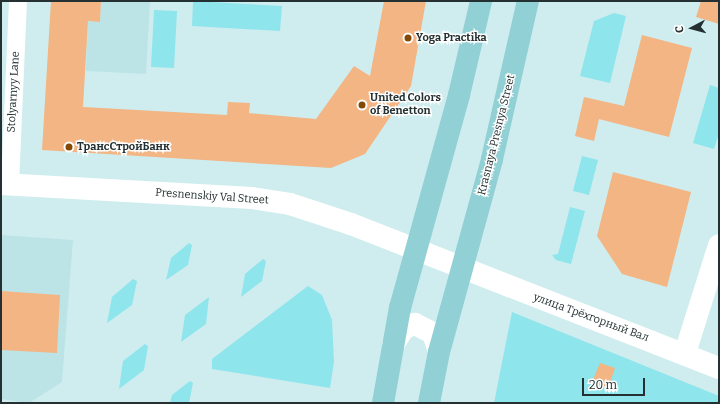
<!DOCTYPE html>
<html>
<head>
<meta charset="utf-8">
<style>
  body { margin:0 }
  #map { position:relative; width:720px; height:404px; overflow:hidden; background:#cfedef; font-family:Bitter,serif }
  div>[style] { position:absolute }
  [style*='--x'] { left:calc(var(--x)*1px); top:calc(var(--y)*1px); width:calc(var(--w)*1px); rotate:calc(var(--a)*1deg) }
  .built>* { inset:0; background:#bce4e7 }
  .green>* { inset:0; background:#8ee5ec }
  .building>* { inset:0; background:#f2b583 }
  .street>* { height:18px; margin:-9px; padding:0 9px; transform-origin:9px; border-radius:9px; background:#fff }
  .secondary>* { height:22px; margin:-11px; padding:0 11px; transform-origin:11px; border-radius:11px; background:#fff }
  .primary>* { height:22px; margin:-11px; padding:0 11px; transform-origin:11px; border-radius:11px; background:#91d0d5 }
  .dots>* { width:11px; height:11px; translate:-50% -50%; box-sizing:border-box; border:2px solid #fff; border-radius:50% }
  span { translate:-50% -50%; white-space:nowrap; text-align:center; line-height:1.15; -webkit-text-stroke:3px #fff; paint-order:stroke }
  .poi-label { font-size:11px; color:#243031; font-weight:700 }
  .left { translate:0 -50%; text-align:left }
  .street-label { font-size:11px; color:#243031 }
  .frame { position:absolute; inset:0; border:2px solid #243031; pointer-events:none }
  .north { position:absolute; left:672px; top:8px; width:40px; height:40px; -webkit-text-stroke:3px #fff; paint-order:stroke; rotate:264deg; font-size:11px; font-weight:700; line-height:16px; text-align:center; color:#243031 }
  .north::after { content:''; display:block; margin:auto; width:14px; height:18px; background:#243031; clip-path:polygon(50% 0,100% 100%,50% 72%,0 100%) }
  .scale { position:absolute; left:582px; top:378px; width:63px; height:18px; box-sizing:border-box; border:2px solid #243031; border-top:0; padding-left:5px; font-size:12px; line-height:14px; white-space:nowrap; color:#243031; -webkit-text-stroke:3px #fff; paint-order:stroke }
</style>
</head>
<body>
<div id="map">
  <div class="built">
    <i style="clip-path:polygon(101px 1px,150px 1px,146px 74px,86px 71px,88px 21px,100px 22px)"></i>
    <i style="clip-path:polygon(1px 235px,73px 240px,62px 382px,29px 403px,1px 399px)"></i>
  </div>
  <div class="green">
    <i style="clip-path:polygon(193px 1px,282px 6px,280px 31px,192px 26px)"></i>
    <i style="clip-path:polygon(154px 10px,177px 11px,174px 68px,151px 67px)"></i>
    <i style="clip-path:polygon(614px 13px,626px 16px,610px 83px,580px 76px,594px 21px)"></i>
    <i style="clip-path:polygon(710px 85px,719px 88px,719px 133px,714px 149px,693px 143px)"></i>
    <i style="clip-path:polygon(582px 156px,598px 160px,589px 195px,573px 191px)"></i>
    <i style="clip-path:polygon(570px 207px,585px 211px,571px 264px,556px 260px,552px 255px,558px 254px)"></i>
    <i style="clip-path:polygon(189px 243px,192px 245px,188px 265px,166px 280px,171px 258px)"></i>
    <i style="clip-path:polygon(263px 259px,266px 261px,262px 281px,241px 297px,245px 274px)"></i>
    <i style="clip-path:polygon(133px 279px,137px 281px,132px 305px,107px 323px,112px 297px)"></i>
    <i style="clip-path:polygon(308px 286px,322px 295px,332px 320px,334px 362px,330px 388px,212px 369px,212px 359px)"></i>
    <i style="clip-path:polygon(209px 297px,206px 324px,181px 342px,185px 315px)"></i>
    <i style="clip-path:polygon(512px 312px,719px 396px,719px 403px,494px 403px)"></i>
    <i style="clip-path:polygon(145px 344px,148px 346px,144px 370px,119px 389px,123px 361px)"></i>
    <i style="clip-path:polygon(190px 381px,193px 383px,189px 403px,170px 403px,172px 395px)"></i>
  </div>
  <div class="building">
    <i style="clip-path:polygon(51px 1px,101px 1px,100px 22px,88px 21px,83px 107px,227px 115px,228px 102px,250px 103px,249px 113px,316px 119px,354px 66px,370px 76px,384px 1px,426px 1px,411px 86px,365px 154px,331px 168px,42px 150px)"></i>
    <i style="clip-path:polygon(701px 1px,719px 1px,719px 24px,696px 17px)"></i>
    <i style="clip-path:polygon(642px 35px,692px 48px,669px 137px,599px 119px,594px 141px,575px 136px,584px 97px,624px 106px)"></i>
    <i style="clip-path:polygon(613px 172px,691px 192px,667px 287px,622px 274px,597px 236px)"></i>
    <i style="clip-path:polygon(1px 291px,60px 295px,57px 353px,1px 350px)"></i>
    <i style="clip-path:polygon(600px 363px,615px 368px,608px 388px,592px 382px)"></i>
  </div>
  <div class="street">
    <i style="--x:10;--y:184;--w:183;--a:-87.5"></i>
  </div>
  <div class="secondary">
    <i style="--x:1;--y:184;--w:251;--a:3.2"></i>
    <i style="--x:252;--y:198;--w:38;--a:9"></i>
    <i style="--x:290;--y:204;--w:64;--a:18.2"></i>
    <i style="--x:351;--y:224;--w:395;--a:21.4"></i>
    <i style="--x:393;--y:345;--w:20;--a:-57"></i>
    <i style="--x:404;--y:328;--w:12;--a:-20"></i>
    <i style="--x:415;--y:324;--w:20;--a:27"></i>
    <i style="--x:433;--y:333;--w:20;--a:72"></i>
    <i style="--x:685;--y:353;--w:113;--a:-72.5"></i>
  </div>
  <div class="primary">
    <i style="--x:383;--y:403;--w:97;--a:-79.9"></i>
    <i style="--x:400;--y:308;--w:221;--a:-74.5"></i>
    <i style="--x:459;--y:95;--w:97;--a:-76.8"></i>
    <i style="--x:429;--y:403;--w:52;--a:-78.9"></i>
    <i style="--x:439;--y:352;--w:200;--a:-74.6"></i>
    <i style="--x:492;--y:159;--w:162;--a:-77.2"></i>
  </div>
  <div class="dots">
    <i style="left:408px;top:38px;background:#844903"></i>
    <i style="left:362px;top:105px;background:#844903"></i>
    <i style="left:69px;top:147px;background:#844903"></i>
  </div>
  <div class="poi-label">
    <span class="left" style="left:416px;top:38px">Yoga Practika</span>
    <span class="left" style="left:370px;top:105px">United Colors<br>of Benetton</span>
    <span class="left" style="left:77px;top:147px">ТрансСтройБанк</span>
  </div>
  <div class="street-label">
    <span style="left:14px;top:92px;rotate:-87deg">Stolyarnyy Lane</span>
    <span style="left:497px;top:135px;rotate:-76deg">Krasnaya Presnya Street</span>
    <span style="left:212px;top:197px;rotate:4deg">Presnenskiy Val Street</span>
    <span style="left:591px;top:318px;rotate:20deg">улица Трёхгорный Вал</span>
  </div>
  <div class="frame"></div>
  <div class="north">С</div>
  <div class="scale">20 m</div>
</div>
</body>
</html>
